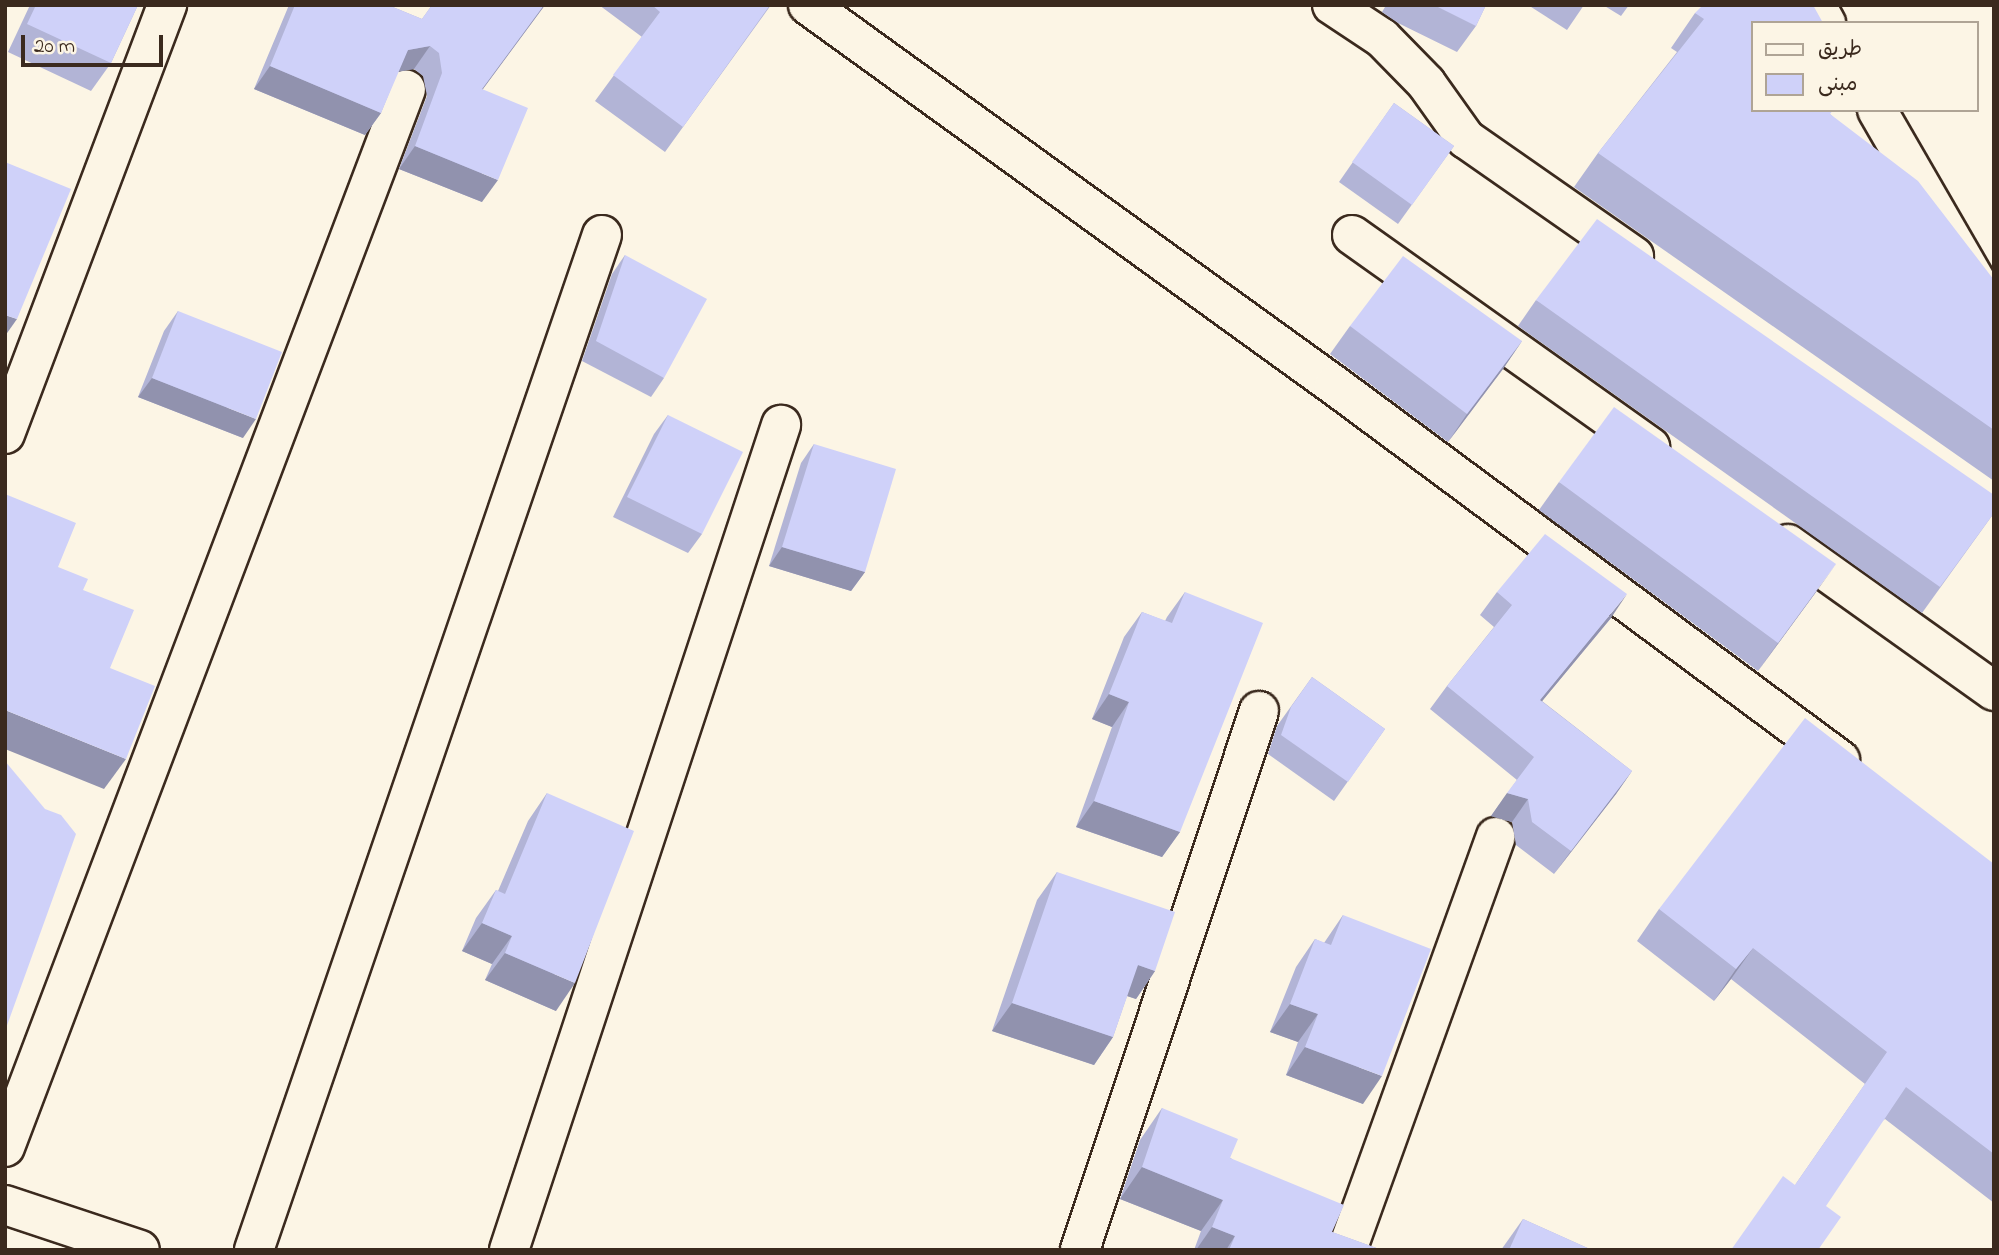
<!DOCTYPE html>
<html>
<head>
<meta charset="utf-8">
<style>
  body { margin:0 }
  #map { position:relative; width:1999px; height:1255px; overflow:hidden; background:#fcf5e5; font-family:"Indie Flower","Playpen Sans Arabic",sans-serif }
  div>[style] { position:absolute }
  [style*='--x'] { left:calc(var(--x)*1px); top:calc(var(--y)*1px); width:calc(var(--w)*1px); rotate:calc(var(--a)*1deg) }
  .roads { filter:drop-shadow(2px 0 #3b2a1e) drop-shadow(-2px 0 #3b2a1e) drop-shadow(0 2px #3b2a1e) drop-shadow(0 -2px #3b2a1e) }
  .minor>* { height:38px; margin:-19px; padding:0 19px; transform-origin:19px; border-radius:19px; background:#fcf5e5 }
  .tertiary>* { height:38px; margin:-19px; padding:0 19px; transform-origin:19px; border-radius:19px; background:#fcf5e5 }
  .wall>* { inset:0; background:#b2b4d6 }
  .shaded-wall>* { inset:0; background:#9192ae }
  .building>* { inset:0; background:#cfd1f9 }
  span { translate:-50% -50%; white-space:nowrap; text-align:center; line-height:1.15; -webkit-text-stroke:6px #fcf5e5; paint-order:stroke }
  .frame { position:absolute; inset:0; border:7px solid #3b2a1e; pointer-events:none }
  .legend { position:absolute; left:1751px; top:21px; width:228px; height:91px; box-sizing:border-box; background:#fcf5e5; border:2px solid #afa495; margin:0; padding:9px 12px; list-style:none; font-size:21px; color:#3b2a1e }
  .legend li { display:flex; align-items:center; gap:14px; height:35px }
  .legend b { width:35px; border:2px solid #afa495 }
  .scale { position:absolute; left:21px; top:35px; width:142px; height:32px; box-sizing:border-box; border:4px solid #3b2a1e; border-top:0; padding-left:9px; font-size:21px; line-height:24px; white-space:nowrap; color:#3b2a1e; -webkit-text-stroke:5px #fcf5e5; paint-order:stroke }
</style>
</head>
<body>
<div id="map">
  <div class="roads">
    <div class="minor">
      <i style="--x:808;--y:5;--w:649;--a:35.85"></i>
      <i style="--x:1334;--y:385;--w:630;--a:36.54"></i>
      <i style="--x:1332;--y:5;--w:60;--a:33.4"></i>
      <i style="--x:1382;--y:38;--w:63;--a:45.6"></i>
      <i style="--x:1426;--y:83;--w:69;--a:54.5"></i>
      <i style="--x:1466;--y:139;--w:205;--a:34.9"></i>
      <i style="--x:1352;--y:235;--w:366;--a:35.4"></i>
      <i style="--x:5;--y:434;--w:459;--a:-69.3"></i>
      <i style="--x:1788;--y:544;--w:253;--a:35.5"></i>
      <i style="--x:5;--y:1147;--w:1131;--a:-69.24"></i>
      <i style="--x:254;--y:1250;--w:1073;--a:-71.08"></i>
      <i style="--x:509;--y:1250;--w:869;--a:-71.75"></i>
      <i style="--x:1080;--y:1250;--w:568;--a:-71.63"></i>
      <i style="--x:1347;--y:1250;--w:439;--a:-70.2"></i>
    </div>
    <div class="tertiary">
      <i style="--x:1816;--y:5;--w:21;--a:61"></i>
      <i style="--x:1877;--y:110;--w:234;--a:60"></i>
      <i style="--x:5;--y:1205;--w:142;--a:18.4"></i>
    </div>
  </div>
  <div class="wall">
    <i style="clip-path:polygon(30px 5px,138px 5px,111px 63px,91px 91px,8px 52px)"></i>
    <i style="clip-path:polygon(289px 5px,388px 5px,422px 19px,432px 5px,545px 5px,482px 90px,482px 202px,399px 169px,427px 96px,423px 76px,414px 69px,398px 71px,381px 113px,365px 135px,254px 89px)"></i>
    <i style="clip-path:polygon(599px 5px,771px 5px,665px 152px,595px 101px,642px 37px)"></i>
    <i style="clip-path:polygon(1382px 5px,1486px 5px,1476px 26px,1457px 52px,1398px 23px,1382px 12px,1385px 7px)"></i>
    <i style="clip-path:polygon(1528px 5px,1584px 5px,1567px 30px)"></i>
    <i style="clip-path:polygon(1603px 5px,1629px 5px,1621px 16px)"></i>
    <i style="clip-path:polygon(1695px 13px,1752px 23px,1830px 114px,1994px 280px,1994px 481px,1574px 187px,1598px 153px,1677px 52px,1671px 48px)"></i>
    <i style="clip-path:polygon(1394px 103px,1454px 146px,1398px 224px,1339px 182px)"></i>
    <i style="clip-path:polygon(625px 255px,664px 378px,651px 397px,582px 361px,612px 274px)"></i>
    <i style="clip-path:polygon(1536px 300px,1994px 513px,1922px 613px,1518px 326px)"></i>
    <i style="clip-path:polygon(178px 311px,243px 438px,138px 397px,164px 331px)"></i>
    <i style="clip-path:polygon(1350px 326px,1522px 341px,1503px 369px,1448px 442px,1330px 354px)"></i>
    <i style="clip-path:polygon(668px 415px,702px 534px,688px 553px,613px 517px,654px 434px)"></i>
    <i style="clip-path:polygon(814px 444px,865px 572px,851px 591px,769px 566px,801px 463px)"></i>
    <i style="clip-path:polygon(1559px 482px,1816px 592px,1758px 671px,1539px 510px)"></i>
    <i style="clip-path:polygon(1185px 592px,1180px 832px,1162px 857px,1076px 827px,1112px 727px,1092px 719px,1124px 637px,1142px 612px,1165px 621px,1167px 617px)"></i>
    <i style="clip-path:polygon(1497px 592px,1611px 618px,1542px 701px,1632px 771px,1616px 794px,1554px 874px,1516px 845px,1512px 822px,1491px 816px,1517px 780px,1430px 709px,1447px 686px,1494px 627px,1480px 615px)"></i>
    <i style="clip-path:polygon(1312px 677px,1385px 729px,1334px 801px,1268px 754px,1277px 726px)"></i>
    <i style="clip-path:polygon(547px 793px,556px 1011px,485px 980px,492px 964px,462px 951px,476px 918px,496px 890px,498px 891px,528px 821px)"></i>
    <i style="clip-path:polygon(1994px 864px,1994px 1203px,1885px 1119px,1795px 1185px,1865px 1084px,1731px 979px,1714px 1001px,1637px 941px,1659px 909px)"></i>
    <i style="clip-path:polygon(1057px 872px,1155px 971px,1136px 999px,1127px 996px,1113px 1037px,1094px 1065px,992px 1031px,1037px 900px)"></i>
    <i style="clip-path:polygon(1343px 915px,1363px 1104px,1286px 1075px,1298px 1042px,1270px 1032px,1296px 967px,1315px 939px,1324px 943px)"></i>
    <i style="clip-path:polygon(1162px 1108px,1332px 1232px,1382px 1250px,1194px 1250px,1201px 1231px,1120px 1199px,1140px 1140px)"></i>
    <i style="clip-path:polygon(1523px 1219px,1592px 1250px,1501px 1250px)"></i>
  </div>
  <div class="shaded-wall">
    <i style="clip-path:polygon(544px 5px,545px 5px,466px 112px,482px 89px)"></i>
    <i style="clip-path:polygon(430px 46px,414px 69px,392px 73px,408px 50px)"></i>
    <i style="clip-path:polygon(270px 66px,381px 113px,365px 135px,254px 89px)"></i>
    <i style="clip-path:polygon(415px 146px,498px 180px,482px 202px,399px 169px)"></i>
    <i style="clip-path:polygon(5px 315px,17px 319px,5px 336px)"></i>
    <i style="clip-path:polygon(1522px 341px,1503px 369px,1448px 442px,1467px 414px)"></i>
    <i style="clip-path:polygon(152px 378px,256px 419px,243px 438px,138px 397px)"></i>
    <i style="clip-path:polygon(782px 547px,865px 572px,851px 591px,769px 566px)"></i>
    <i style="clip-path:polygon(1836px 564px,1816px 592px,1758px 671px,1778px 643px)"></i>
    <i style="clip-path:polygon(1627px 594px,1611px 618px,1524px 723px,1540px 700px)"></i>
    <i style="clip-path:polygon(1109px 694px,1129px 702px,1112px 727px,1092px 719px)"></i>
    <i style="clip-path:polygon(5px 710px,126px 759px,104px 789px,5px 749px)"></i>
    <i style="clip-path:polygon(1632px 771px,1616px 794px,1554px 874px,1571px 851px)"></i>
    <i style="clip-path:polygon(1507px 793px,1528px 799px,1512px 822px,1491px 816px)"></i>
    <i style="clip-path:polygon(1094px 801px,1180px 832px,1162px 857px,1076px 827px)"></i>
    <i style="clip-path:polygon(482px 923px,512px 936px,492px 964px,462px 951px)"></i>
    <i style="clip-path:polygon(1753px 948px,1731px 979px,1714px 1001px,1736px 969px)"></i>
    <i style="clip-path:polygon(505px 953px,575px 983px,556px 1011px,485px 980px)"></i>
    <i style="clip-path:polygon(1138px 965px,1155px 971px,1136px 999px,1118px 993px)"></i>
    <i style="clip-path:polygon(1012px 1003px,1113px 1037px,1094px 1065px,992px 1031px)"></i>
    <i style="clip-path:polygon(1290px 1004px,1318px 1014px,1298px 1042px,1270px 1032px)"></i>
    <i style="clip-path:polygon(1305px 1047px,1382px 1076px,1363px 1104px,1286px 1075px)"></i>
    <i style="clip-path:polygon(1142px 1167px,1223px 1200px,1201px 1231px,1120px 1199px)"></i>
    <i style="clip-path:polygon(1212px 1227px,1235px 1236px,1226px 1250px,1196px 1250px)"></i>
  </div>
  <div class="building">
    <i style="clip-path:polygon(36px 5px,138px 5px,111px 63px,27px 24px)"></i>
    <i style="clip-path:polygon(295px 5px,388px 5px,422px 19px,432px 5px,544px 5px,482px 89px,528px 108px,498px 180px,415px 146px,442px 73px,439px 53px,430px 46px,408px 50px,381px 113px,270px 66px)"></i>
    <i style="clip-path:polygon(652px 5px,770px 5px,683px 127px,613px 75px,660px 12px)"></i>
    <i style="clip-path:polygon(1434px 5px,1486px 5px,1476px 26px)"></i>
    <i style="clip-path:polygon(1703px 5px,1813px 5px,1823px 23px,1752px 23px,1752px 110px,1833px 110px,1830px 114px,1918px 181px,1994px 280px,1994px 430px,1598px 153px,1704px 19px,1695px 13px)"></i>
    <i style="clip-path:polygon(1394px 103px,1454px 146px,1412px 205px,1352px 162px)"></i>
    <i style="clip-path:polygon(5px 162px,71px 189px,17px 319px,5px 315px)"></i>
    <i style="clip-path:polygon(1597px 219px,1994px 495px,1994px 513px,1940px 587px,1536px 300px)"></i>
    <i style="clip-path:polygon(625px 255px,707px 299px,664px 378px,596px 341px)"></i>
    <i style="clip-path:polygon(1403px 256px,1522px 341px,1467px 414px,1350px 326px)"></i>
    <i style="clip-path:polygon(178px 311px,282px 352px,256px 419px,152px 378px)"></i>
    <i style="clip-path:polygon(1614px 407px,1836px 564px,1778px 643px,1559px 482px)"></i>
    <i style="clip-path:polygon(668px 415px,743px 452px,702px 534px,627px 497px)"></i>
    <i style="clip-path:polygon(814px 444px,896px 469px,865px 572px,782px 547px)"></i>
    <i style="clip-path:polygon(5px 494px,76px 523px,58px 567px,88px 579px,83px 590px,134px 610px,110px 668px,155px 686px,126px 759px,5px 710px)"></i>
    <i style="clip-path:polygon(1545px 534px,1627px 594px,1540px 700px,1632px 771px,1571px 851px,1532px 822px,1528px 799px,1507px 793px,1534px 757px,1447px 686px,1512px 605px,1497px 592px)"></i>
    <i style="clip-path:polygon(1185px 592px,1263px 623px,1180px 832px,1094px 801px,1129px 702px,1109px 694px,1142px 612px,1172px 623px)"></i>
    <i style="clip-path:polygon(1312px 677px,1385px 729px,1348px 782px,1281px 735px,1291px 707px)"></i>
    <i style="clip-path:polygon(1805px 718px,1994px 864px,1994px 1154px,1906px 1087px,1826px 1206px,1841px 1217px,1818px 1250px,1731px 1250px,1783px 1176px,1795px 1185px,1887px 1052px,1753px 948px,1736px 969px,1659px 909px)"></i>
    <i style="clip-path:polygon(5px 761px,45px 809px,61px 815px,76px 834px,5px 1031px)"></i>
    <i style="clip-path:polygon(547px 793px,634px 831px,575px 983px,505px 953px,512px 936px,482px 923px,496px 890px,505px 894px)"></i>
    <i style="clip-path:polygon(1057px 872px,1175px 912px,1155px 971px,1138px 965px,1113px 1037px,1012px 1003px)"></i>
    <i style="clip-path:polygon(1343px 915px,1431px 949px,1382px 1076px,1305px 1047px,1318px 1014px,1290px 1004px,1315px 939px,1331px 945px)"></i>
    <i style="clip-path:polygon(1162px 1108px,1238px 1139px,1230px 1158px,1344px 1205px,1332px 1232px,1382px 1250px,1229px 1250px,1235px 1236px,1212px 1227px,1223px 1200px,1142px 1167px)"></i>
    <i style="clip-path:polygon(1523px 1219px,1592px 1250px,1509px 1250px)"></i>
  </div>
  <div class="frame"></div>
  <ul class="legend">
  <li><b style="height:9px;background:#fcf5e5"></b>طريق</li>
  <li><b style="height:19px;background:#cfd1f9"></b>مبنى</li>
  </ul>
  <div class="scale">20 m</div>
</div>
</body>
</html>
